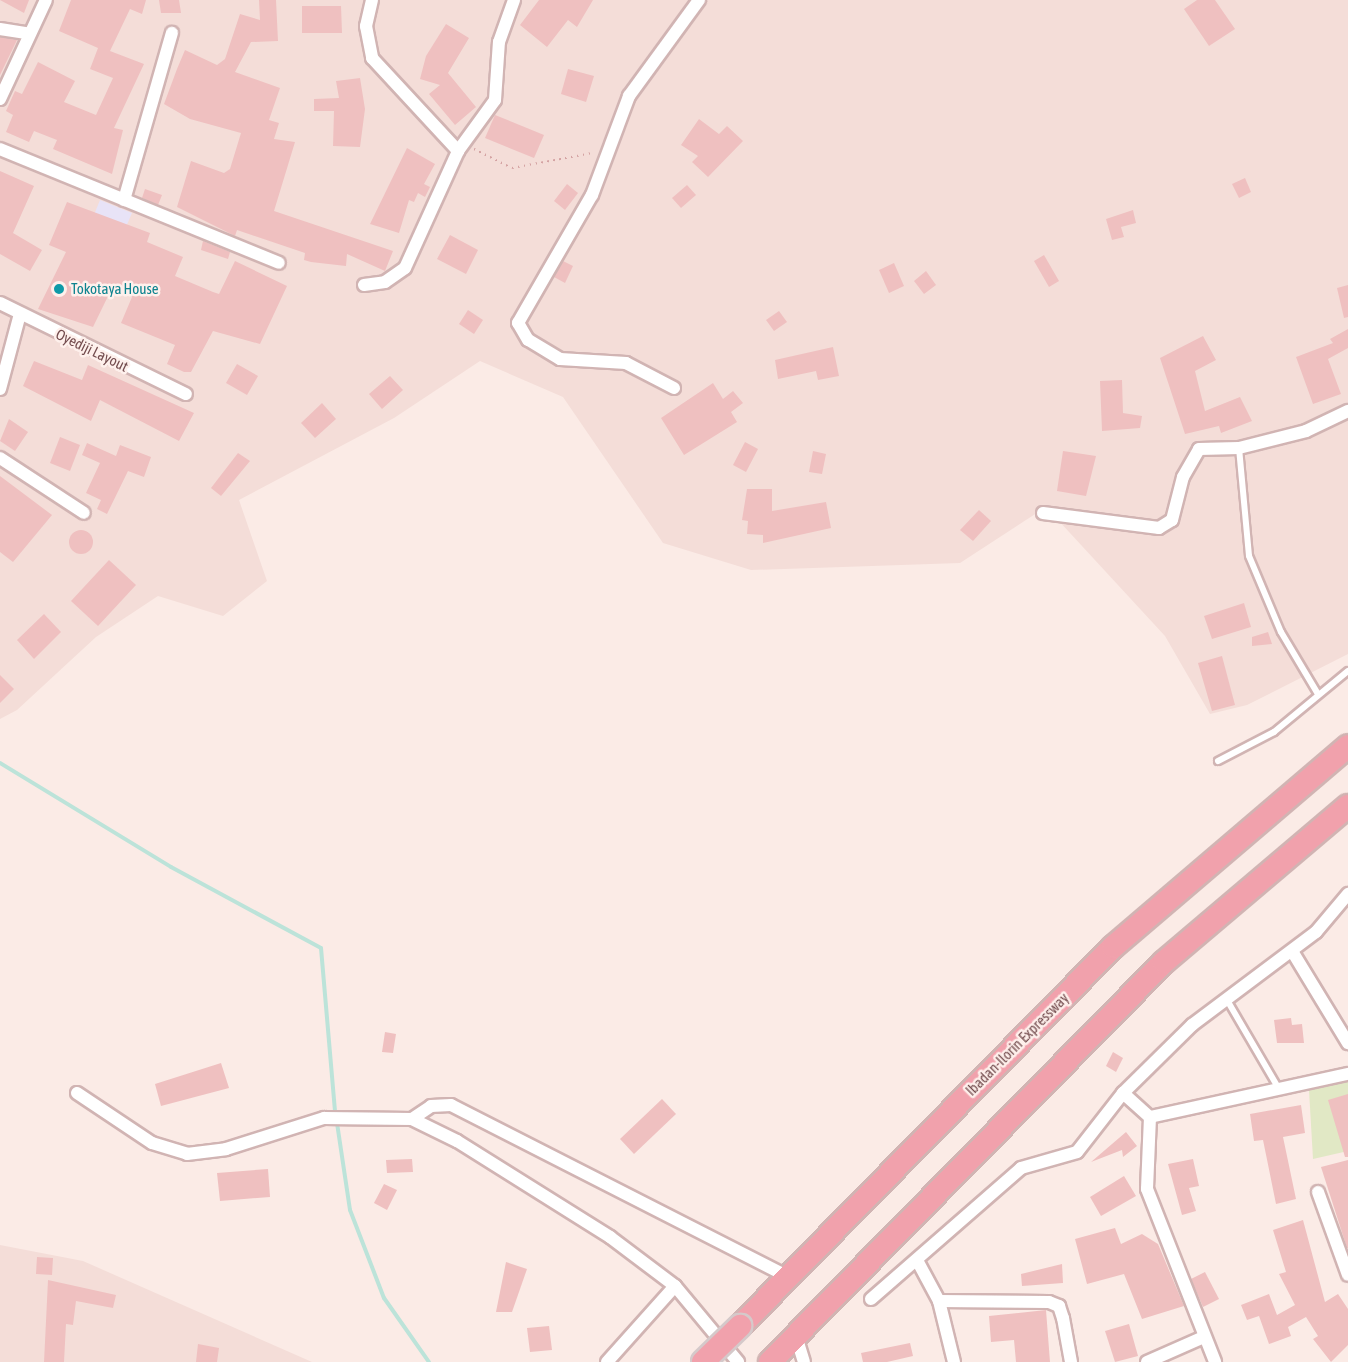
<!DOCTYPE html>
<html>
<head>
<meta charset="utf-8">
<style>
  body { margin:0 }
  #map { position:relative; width:1348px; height:1362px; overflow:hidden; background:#fbebe6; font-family:"Asap Condensed",sans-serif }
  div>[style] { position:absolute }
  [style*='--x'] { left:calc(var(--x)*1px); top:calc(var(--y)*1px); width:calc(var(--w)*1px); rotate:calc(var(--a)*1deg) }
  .residential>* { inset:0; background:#f4ddd8 }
  .education>* { inset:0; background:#e8e3f7 }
  .green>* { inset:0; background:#e1e8c5 }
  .stream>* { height:4px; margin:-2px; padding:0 2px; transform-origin:2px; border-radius:2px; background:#bce3d9 }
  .building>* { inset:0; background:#efc0c0 }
  .round { border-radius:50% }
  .path>* { height:2px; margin-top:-1px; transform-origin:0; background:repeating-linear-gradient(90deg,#d4a3a3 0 1.5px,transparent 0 6px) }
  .roads { filter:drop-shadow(2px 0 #d1b4b3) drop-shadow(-2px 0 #d1b4b3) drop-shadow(0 2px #d1b4b3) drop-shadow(0 -2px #d1b4b3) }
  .service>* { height:6px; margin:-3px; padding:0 3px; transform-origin:3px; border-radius:3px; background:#fff }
  .minor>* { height:12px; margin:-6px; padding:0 6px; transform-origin:6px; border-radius:6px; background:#fff }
  .motorway>* { height:22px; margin:-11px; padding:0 11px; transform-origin:11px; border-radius:11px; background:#f1a1ac }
  .bridges { filter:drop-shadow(2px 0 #d5c9ca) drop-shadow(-2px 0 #d5c9ca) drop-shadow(0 2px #d5c9ca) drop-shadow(0 -2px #d5c9ca) }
  .motorway-bridge>* { height:22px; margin:-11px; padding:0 11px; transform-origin:11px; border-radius:11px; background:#f1a1ac }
  .dots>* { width:16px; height:16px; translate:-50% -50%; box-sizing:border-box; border:3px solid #fef0ec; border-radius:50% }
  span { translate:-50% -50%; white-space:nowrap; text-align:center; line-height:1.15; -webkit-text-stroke:5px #fef0ec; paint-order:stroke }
  .culture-label { font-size:15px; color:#0d838f }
  .left { translate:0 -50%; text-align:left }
  .street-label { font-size:15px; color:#734c4e }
</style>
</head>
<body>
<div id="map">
  <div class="residential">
    <i style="clip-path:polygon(0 0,1348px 0,1348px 654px,1247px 705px,1210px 714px,1165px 636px,1046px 507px,960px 563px,751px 570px,663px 543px,563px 397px,480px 361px,394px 418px,239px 500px,267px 581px,223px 616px,158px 596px,96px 637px,17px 710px,0 719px)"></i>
    <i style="clip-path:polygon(0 1245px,83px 1261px,312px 1362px,0 1362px)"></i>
  </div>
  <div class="education">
    <i style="clip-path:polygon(100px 200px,132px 213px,116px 250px,85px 237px)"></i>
  </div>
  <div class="green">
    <i style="clip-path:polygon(1348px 1079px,1348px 1151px,1313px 1159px,1309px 1090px)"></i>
  </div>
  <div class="stream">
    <i style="--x:0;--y:763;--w:200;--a:31.3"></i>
    <i style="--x:171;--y:867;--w:170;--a:28.4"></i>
    <i style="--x:321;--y:948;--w:163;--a:85.1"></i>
    <i style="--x:337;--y:1123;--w:88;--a:81.5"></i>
    <i style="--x:350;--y:1210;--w:94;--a:68.9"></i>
    <i style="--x:384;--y:1298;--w:78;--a:54.9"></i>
  </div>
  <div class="building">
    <i style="clip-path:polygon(0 0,29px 0,24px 13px)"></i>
    <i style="clip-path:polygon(71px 0,146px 0,142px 14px,130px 9px,110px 51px,144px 64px,114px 128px,123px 130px,112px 174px,53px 149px,57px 140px,34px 131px,29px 142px,6px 132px,13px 115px,6px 111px,15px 91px,22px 94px,38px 62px,75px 81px,64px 102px,96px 115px,113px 78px,90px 69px,98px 48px,59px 31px)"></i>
    <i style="clip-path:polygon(159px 0,179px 0,181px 13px,161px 13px)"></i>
    <i style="clip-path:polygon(259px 0,276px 0,278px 41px,251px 42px,235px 72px,280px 88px,269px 120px,279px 123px,274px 139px,295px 142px,274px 211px,393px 251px,385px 271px,347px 254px,346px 266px,311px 262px,304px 260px,305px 253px,237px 230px,235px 236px,177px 207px,191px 161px,224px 173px,230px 169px,241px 133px,190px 119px,164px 104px,177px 69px,185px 50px,217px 65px,225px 59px,240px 14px,260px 20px)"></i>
    <i style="clip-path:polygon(539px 0,593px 0,577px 27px,568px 20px,547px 47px,520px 25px)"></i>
    <i style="clip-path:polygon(1197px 0,1215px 0,1235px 29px,1209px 46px,1184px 9px)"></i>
    <i style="clip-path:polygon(302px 6px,341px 6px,342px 33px,302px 33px)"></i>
    <i style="clip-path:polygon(446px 24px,469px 38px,448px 73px,476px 107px,455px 125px,429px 94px,440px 85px,420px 79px,426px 56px)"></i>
    <i style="clip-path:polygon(0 37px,17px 40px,0 75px)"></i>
    <i style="clip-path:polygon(568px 69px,594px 76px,586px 102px,561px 94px)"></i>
    <i style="clip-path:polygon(360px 78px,365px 109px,360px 147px,333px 146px,334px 111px,314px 111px,314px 99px,339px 98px,336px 81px)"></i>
    <i style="clip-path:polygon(495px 115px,544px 135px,534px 158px,485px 138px)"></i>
    <i style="clip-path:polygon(699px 119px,719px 134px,727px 126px,743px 141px,708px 177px,692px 162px,698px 156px,681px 145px)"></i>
    <i style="clip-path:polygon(407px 148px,435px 164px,424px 184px,430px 187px,425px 197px,418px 193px,414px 202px,409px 200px,399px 233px,370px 224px)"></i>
    <i style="clip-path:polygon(0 171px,34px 186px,13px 233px,42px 250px,30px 271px,0 254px)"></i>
    <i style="clip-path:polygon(1245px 178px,1251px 192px,1239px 198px,1232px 184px)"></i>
    <i style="clip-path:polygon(567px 184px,578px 193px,565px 210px,554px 201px)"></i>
    <i style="clip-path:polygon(687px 185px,696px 195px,681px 208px,672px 198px)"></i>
    <i style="clip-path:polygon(145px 189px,162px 195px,158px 205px,142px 198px)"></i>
    <i style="clip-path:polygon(67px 202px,150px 233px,147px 242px,183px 257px,175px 276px,213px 292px,219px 294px,235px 261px,287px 286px,260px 344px,213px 331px,191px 372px,184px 372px,167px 364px,175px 345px,121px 323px,132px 297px,112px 288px,93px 327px,38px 309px,66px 252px,49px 245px)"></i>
    <i style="clip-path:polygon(1133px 210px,1136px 223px,1121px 227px,1124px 237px,1112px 240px,1106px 219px)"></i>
    <i style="clip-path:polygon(450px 235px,478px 250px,466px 274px,437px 259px)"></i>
    <i style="clip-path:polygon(203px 241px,230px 252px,228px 259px,201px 250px)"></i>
    <i style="clip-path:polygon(1044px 255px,1059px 281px,1049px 287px,1034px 261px)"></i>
    <i style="clip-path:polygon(563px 261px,573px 266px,565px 283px,554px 277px)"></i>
    <i style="clip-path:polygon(894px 263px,904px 286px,889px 293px,879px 270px)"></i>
    <i style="clip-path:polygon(926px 271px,936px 285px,924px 294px,914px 281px)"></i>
    <i style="clip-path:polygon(1348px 285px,1348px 317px,1344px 318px,1337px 288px)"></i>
    <i style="clip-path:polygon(468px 310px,483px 320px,474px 334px,459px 324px)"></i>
    <i style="clip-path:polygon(779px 311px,787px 322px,774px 331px,766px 320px)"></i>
    <i style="clip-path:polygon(1348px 329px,1348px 348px,1328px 359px,1341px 394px,1313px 404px,1296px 357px,1333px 343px,1330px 339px)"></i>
    <i style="clip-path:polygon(1203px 336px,1216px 360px,1195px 371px,1205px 411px,1240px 397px,1252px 421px,1221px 433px,1219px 426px,1185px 434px,1160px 358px)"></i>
    <i style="clip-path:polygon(833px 347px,839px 376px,818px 380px,816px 371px,778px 379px,775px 360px)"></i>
    <i style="clip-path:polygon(34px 361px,82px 380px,88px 365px,194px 413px,179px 441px,100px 400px,91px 421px,23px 386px)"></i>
    <i style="clip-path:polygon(237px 364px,258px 376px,247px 395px,226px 383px)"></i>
    <i style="clip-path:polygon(390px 376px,403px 390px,382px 409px,369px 394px)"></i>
    <i style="clip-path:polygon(1122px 380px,1123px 413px,1142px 416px,1140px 428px,1102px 431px,1100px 381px)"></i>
    <i style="clip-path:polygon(713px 383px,723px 399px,733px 391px,743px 403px,731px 412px,737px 422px,684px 455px,661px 418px)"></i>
    <i style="clip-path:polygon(322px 403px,336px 419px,315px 438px,301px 423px)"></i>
    <i style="clip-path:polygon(9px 419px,28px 432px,15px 451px,0 441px)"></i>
    <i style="clip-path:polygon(60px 437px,80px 445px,70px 471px,50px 463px)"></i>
    <i style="clip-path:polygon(745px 442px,758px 449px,746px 472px,733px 465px)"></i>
    <i style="clip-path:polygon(87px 443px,116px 456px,120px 445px,151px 457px,144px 477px,128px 471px,107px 514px,97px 509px,101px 500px,86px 493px,100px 463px,82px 455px)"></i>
    <i style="clip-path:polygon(813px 451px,826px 454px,822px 474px,809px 472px)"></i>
    <i style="clip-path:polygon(1063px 451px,1096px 456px,1086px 496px,1057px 491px)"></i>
    <i style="clip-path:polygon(238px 453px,250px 461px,221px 496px,211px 488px)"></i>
    <i style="clip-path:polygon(0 476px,52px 515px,13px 562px,0 552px)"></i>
    <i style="clip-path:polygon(747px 489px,772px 489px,772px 511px,826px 502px,831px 528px,763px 543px,763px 535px,747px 534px,748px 521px,742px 520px)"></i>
    <i style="clip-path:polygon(979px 510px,991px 521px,973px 541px,960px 530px)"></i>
    <i class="round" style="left:69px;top:530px;width:24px;height:24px"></i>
    <i style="clip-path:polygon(109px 560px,136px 585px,98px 626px,71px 601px)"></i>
    <i style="clip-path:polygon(1244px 603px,1251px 627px,1212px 639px,1204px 616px)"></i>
    <i style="clip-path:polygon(44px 614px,61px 632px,34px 659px,17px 640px)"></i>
    <i style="clip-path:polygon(1268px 632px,1272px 644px,1252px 646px,1252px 637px)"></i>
    <i style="clip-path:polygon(1222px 656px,1235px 705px,1212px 711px,1198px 663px)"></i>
    <i style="clip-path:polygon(0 675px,14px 689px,0 703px)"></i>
    <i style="clip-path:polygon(1291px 1018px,1292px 1025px,1302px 1024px,1304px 1043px,1277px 1043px,1274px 1020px)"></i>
    <i style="clip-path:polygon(385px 1032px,396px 1034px,393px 1053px,382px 1052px)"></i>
    <i style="clip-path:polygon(1113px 1052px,1123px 1058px,1116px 1072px,1106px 1066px)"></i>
    <i style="clip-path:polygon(221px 1063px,229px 1088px,161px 1106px,155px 1084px)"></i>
    <i style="clip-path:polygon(1348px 1094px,1348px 1157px,1345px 1157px,1328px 1100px)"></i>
    <i style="clip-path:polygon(662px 1099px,676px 1114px,634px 1154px,620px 1139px)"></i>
    <i style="clip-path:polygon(1301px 1105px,1305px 1133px,1283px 1137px,1296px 1199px,1276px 1204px,1263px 1140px,1254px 1141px,1250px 1114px)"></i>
    <i style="clip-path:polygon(1126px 1132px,1137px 1146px,1123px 1157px,1122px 1150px,1091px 1162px)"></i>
    <i style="clip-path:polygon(412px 1159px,413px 1172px,387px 1173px,386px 1160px)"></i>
    <i style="clip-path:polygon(1193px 1159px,1199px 1186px,1189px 1188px,1196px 1211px,1182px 1215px,1168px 1164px)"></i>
    <i style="clip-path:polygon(1348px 1160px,1348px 1248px,1347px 1248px,1321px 1167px)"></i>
    <i style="clip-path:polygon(268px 1169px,270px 1197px,220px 1201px,217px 1173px)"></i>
    <i style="clip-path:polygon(1124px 1176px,1136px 1196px,1101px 1216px,1090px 1197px)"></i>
    <i style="clip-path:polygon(384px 1184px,397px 1190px,387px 1210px,374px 1203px)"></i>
    <i style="clip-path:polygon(1303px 1220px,1325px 1302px,1338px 1294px,1348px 1309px,1348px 1345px,1331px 1362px,1313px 1339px,1318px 1336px,1306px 1317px,1288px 1327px,1291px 1336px,1269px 1344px,1259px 1316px,1247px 1320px,1241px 1305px,1269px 1294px,1277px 1315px,1295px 1305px,1279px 1274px,1286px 1272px,1273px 1230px)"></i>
    <i style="clip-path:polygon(1115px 1228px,1121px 1244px,1142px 1234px,1158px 1244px,1184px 1306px,1142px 1319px,1124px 1274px,1087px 1284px,1075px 1239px)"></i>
    <i style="clip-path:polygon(37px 1257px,53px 1258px,52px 1275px,36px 1274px)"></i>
    <i style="clip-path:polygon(506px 1262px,527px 1269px,512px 1312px,496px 1312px)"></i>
    <i style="clip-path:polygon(1062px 1264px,1063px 1283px,1022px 1286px,1021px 1274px)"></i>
    <i style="clip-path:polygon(1205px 1272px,1219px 1299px,1203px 1307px,1191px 1279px)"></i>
    <i style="clip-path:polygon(48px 1280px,116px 1295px,113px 1308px,76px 1301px,73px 1325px,66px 1324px,64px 1362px,44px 1362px)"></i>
    <i style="clip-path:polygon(1046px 1310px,1050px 1362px,1016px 1362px,1014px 1340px,991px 1342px,989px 1316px)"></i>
    <i style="clip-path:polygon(1129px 1324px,1138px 1356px,1115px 1362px,1105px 1331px)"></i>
    <i style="clip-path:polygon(549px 1326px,552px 1350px,530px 1352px,527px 1328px)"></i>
    <i style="clip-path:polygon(910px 1343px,913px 1356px,887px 1362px,863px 1362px,861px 1353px)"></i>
    <i style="clip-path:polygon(198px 1344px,219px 1348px,217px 1362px,196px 1362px)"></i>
  </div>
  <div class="path">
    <i style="--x:474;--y:149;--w:42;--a:26.6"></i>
    <i style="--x:512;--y:168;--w:82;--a:-10.5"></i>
  </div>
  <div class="roads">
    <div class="service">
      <i style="--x:1239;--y:448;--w:108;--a:84.7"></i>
      <i style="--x:1249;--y:556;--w:82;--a:67.2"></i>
      <i style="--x:1281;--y:632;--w:72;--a:59.2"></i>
      <i style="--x:1218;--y:761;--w:63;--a:-27.4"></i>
      <i style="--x:1274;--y:732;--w:96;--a:-39.5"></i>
      <i style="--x:1227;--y:1000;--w:103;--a:59.7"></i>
    </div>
    <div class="minor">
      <i style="--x:372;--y:0;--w:27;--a:103"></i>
      <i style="--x:366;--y:26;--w:33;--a:79"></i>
      <i style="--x:372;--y:58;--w:127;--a:47.2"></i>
      <i style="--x:0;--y:29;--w:30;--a:9"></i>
      <i style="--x:0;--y:99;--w:109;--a:-65.1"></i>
      <i style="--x:0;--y:149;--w:301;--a:22.2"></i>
      <i style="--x:124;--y:200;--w:174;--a:-74"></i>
      <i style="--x:364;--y:285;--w:21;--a:-8"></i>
      <i style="--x:385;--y:282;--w:24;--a:-35"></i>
      <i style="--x:405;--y:268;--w:128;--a:-65.6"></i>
      <i style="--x:458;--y:151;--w:63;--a:-54"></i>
      <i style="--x:495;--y:100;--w:58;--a:-86.1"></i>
      <i style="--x:499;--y:42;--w:45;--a:-70.3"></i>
      <i style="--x:0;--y:303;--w:207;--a:26.1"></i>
      <i style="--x:674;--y:388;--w:54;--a:-152.5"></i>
      <i style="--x:626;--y:363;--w:66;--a:-176.5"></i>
      <i style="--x:560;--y:359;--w:37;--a:-149"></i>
      <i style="--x:528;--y:340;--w:20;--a:-120"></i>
      <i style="--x:518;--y:323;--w:148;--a:-60"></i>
      <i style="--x:592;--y:195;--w:106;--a:-69.5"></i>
      <i style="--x:629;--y:96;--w:119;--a:-53.9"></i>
      <i style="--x:0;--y:389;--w:78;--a:-75.1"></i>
      <i style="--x:0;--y:458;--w:100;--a:33.2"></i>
      <i style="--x:1043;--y:513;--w:117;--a:7.4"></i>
      <i style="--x:1159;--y:528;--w:15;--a:-32"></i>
      <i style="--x:1172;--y:520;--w:44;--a:-75.7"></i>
      <i style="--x:1183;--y:477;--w:32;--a:-60"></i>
      <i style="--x:1199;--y:449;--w:40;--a:-1.4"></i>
      <i style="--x:1239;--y:448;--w:69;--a:-14.2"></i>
      <i style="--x:1306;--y:431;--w:47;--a:-25.5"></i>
      <i style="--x:1292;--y:951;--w:108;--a:58.7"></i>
      <i style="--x:77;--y:1093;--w:90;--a:33.7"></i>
      <i style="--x:152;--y:1143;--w:37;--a:17"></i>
      <i style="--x:187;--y:1154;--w:39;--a:-7"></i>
      <i style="--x:226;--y:1149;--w:103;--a:-17.6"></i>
      <i style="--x:324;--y:1118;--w:88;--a:0.7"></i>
      <i style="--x:412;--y:1119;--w:50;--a:26.1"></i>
      <i style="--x:457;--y:1141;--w:181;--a:32.1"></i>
      <i style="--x:610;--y:1237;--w:81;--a:37"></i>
      <i style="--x:675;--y:1286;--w:99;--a:50.3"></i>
      <i style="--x:1123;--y:1093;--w:36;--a:42"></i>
      <i style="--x:1150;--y:1117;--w:203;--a:-12.3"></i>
      <i style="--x:1150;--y:1117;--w:72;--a:92.4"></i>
      <i style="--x:1147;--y:1189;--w:186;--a:68.5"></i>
      <i style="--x:412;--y:1119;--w:23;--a:-34"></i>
      <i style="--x:431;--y:1106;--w:20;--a:-3"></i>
      <i style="--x:451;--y:1105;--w:378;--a:27"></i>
      <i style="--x:1318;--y:1192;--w:88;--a:70.1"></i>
      <i style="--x:918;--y:1262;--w:44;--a:61.7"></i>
      <i style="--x:939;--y:1301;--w:63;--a:76.2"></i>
      <i style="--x:871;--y:1299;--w:199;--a:-41.1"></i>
      <i style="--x:1021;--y:1168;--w:58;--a:-15.9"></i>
      <i style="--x:1077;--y:1152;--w:75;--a:-52.1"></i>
      <i style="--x:1123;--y:1093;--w:97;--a:-44.6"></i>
      <i style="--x:1192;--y:1025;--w:155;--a:-36.9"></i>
      <i style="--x:1316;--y:932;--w:50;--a:-49.9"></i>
      <i style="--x:939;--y:1301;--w:110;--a:0.5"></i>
      <i style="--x:1049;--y:1302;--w:11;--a:22"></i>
      <i style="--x:1059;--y:1306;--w:13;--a:72"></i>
      <i style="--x:1063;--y:1318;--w:45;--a:79.7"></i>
      <i style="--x:796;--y:1336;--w:27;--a:73"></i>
      <i style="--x:607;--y:1362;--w:102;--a:-48.2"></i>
      <i style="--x:1147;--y:1362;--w:62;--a:-23.7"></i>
    </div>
    <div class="motorway">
      <i style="--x:740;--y:1326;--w:532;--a:-45.46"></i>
      <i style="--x:1113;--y:947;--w:309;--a:-40.5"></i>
      <i style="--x:770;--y:1362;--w:561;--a:-45.43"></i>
      <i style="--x:1164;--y:962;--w:241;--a:-40.3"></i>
    </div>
  </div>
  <div class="bridges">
    <div class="motorway-bridge">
      <i style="--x:703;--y:1362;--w:52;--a:-44.2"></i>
    </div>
  </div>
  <div class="dots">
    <i style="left:59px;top:289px;background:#0f9aa8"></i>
  </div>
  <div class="culture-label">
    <span class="left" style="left:71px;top:289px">Tokotaya House</span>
  </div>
  <div class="street-label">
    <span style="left:92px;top:350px;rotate:26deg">Oyediji Layout</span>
    <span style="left:1017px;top:1044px;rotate:-45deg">Ibadan-Ilorin Expressway</span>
  </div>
</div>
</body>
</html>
